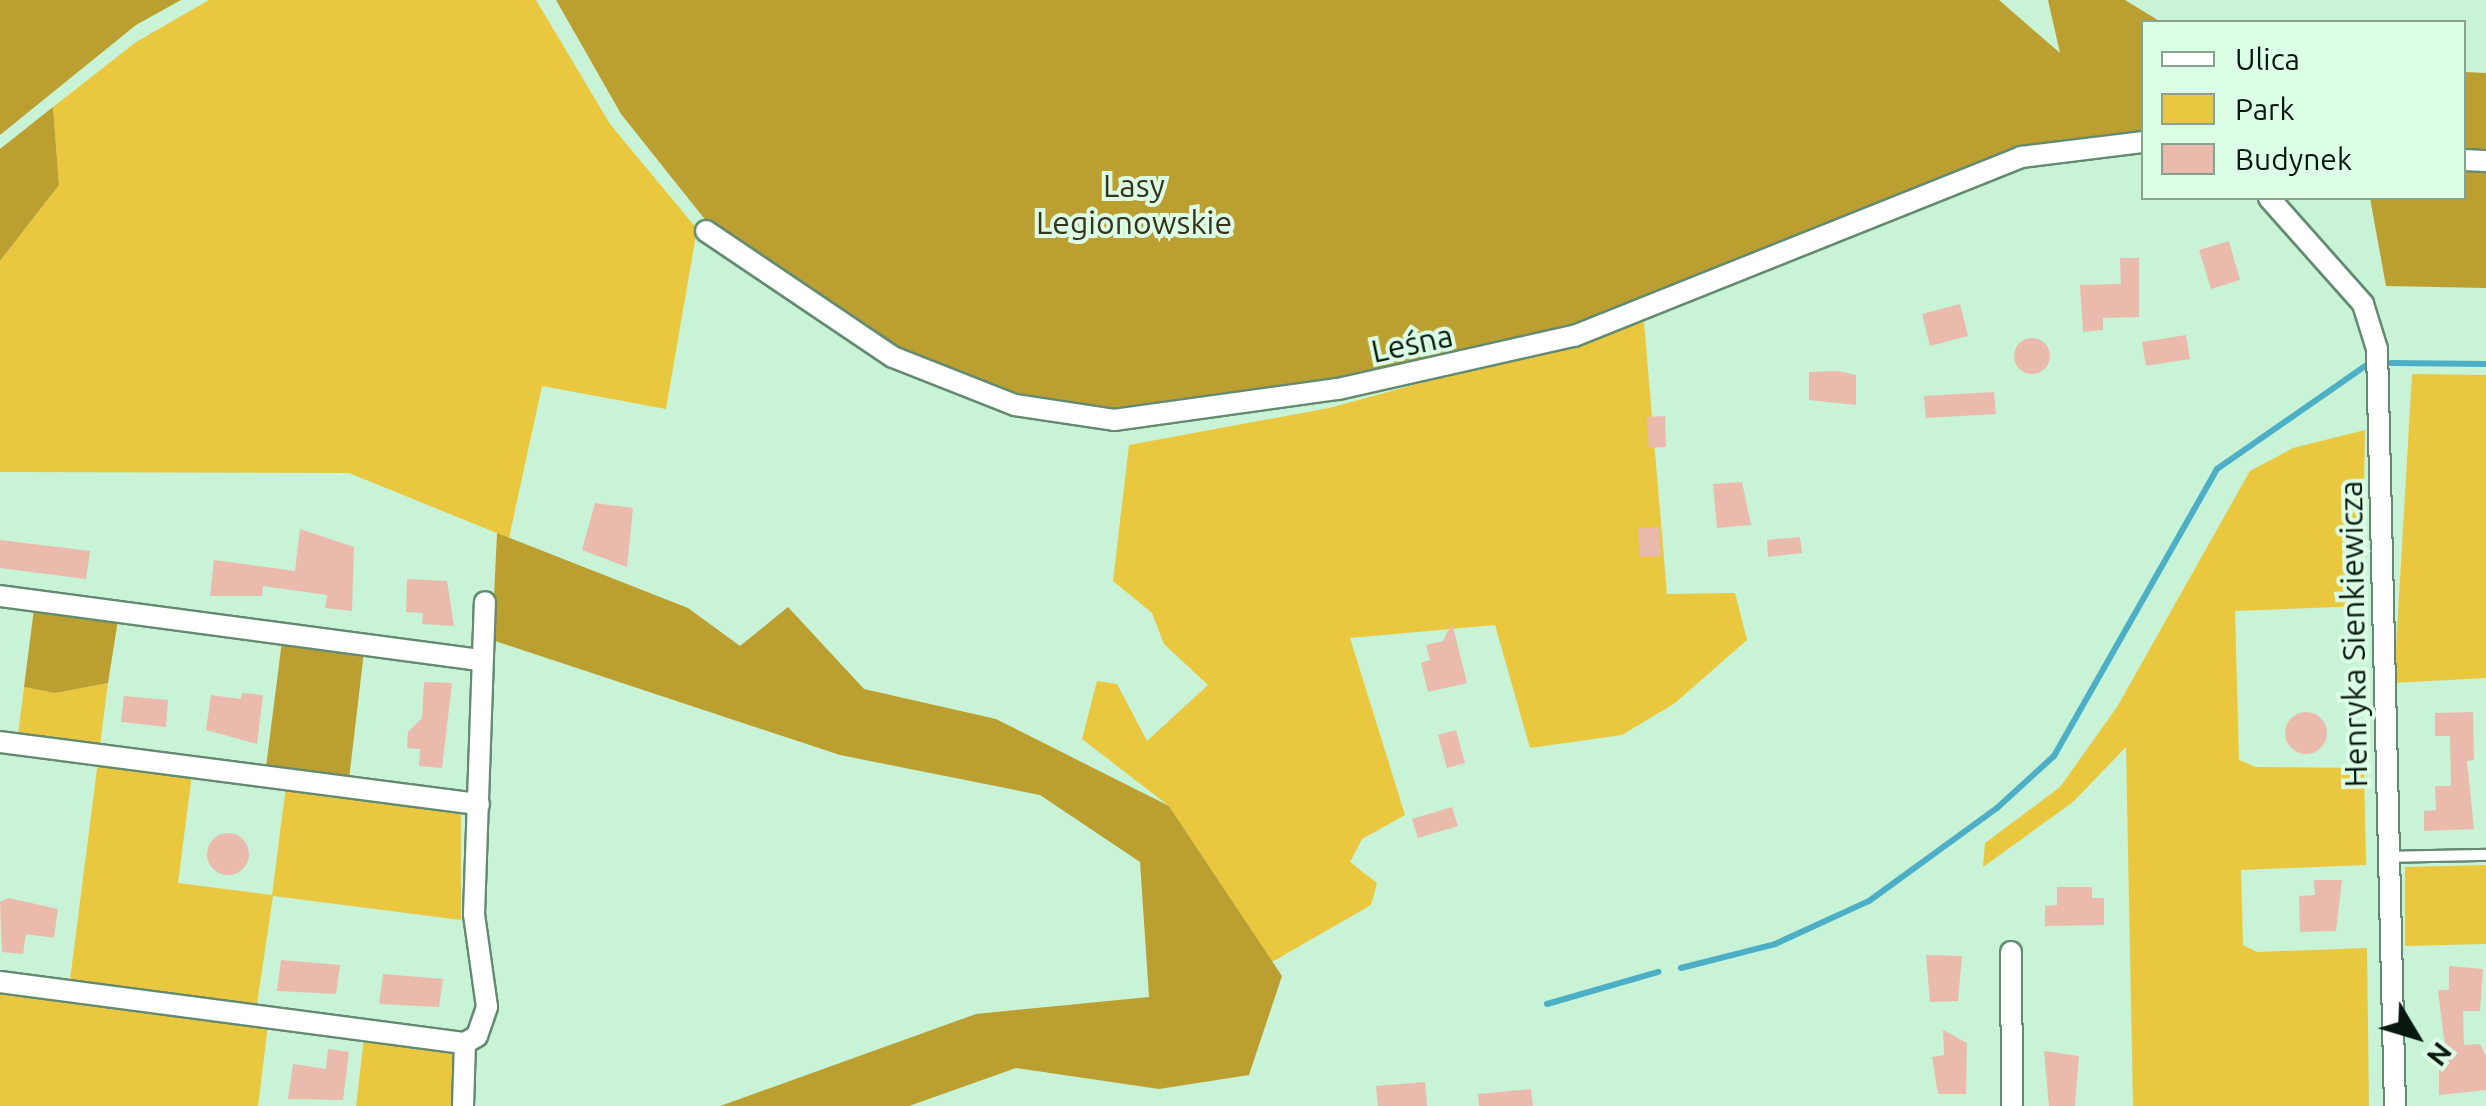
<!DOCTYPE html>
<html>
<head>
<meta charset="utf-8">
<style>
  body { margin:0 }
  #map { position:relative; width:2486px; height:1106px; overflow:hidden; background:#c9f3d6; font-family:Ubuntu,sans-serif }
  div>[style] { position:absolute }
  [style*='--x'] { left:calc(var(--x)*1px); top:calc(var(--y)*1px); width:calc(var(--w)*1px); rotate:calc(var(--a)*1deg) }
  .green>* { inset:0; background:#e9c840 }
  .forest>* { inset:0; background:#bba031 }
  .stream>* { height:6px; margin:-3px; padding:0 3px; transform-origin:3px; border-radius:3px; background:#4dafc6 }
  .building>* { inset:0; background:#eabaad }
  .round { border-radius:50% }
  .roads { filter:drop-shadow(2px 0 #648b71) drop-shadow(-2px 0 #648b71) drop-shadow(0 2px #648b71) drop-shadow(0 -2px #648b71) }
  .service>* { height:10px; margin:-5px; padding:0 5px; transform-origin:5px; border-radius:5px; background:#fff }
  .minor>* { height:20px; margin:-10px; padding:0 10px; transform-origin:10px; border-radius:10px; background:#fff }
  span { translate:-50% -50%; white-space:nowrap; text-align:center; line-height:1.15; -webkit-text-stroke:8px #dcfee6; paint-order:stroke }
  .park-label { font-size:32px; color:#39331b }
  .street-label { font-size:32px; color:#09180f }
  .legend { position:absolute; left:2141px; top:20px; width:325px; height:180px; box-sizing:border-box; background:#dcfee6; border:2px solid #88a290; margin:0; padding:12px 18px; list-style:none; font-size:30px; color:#09180f }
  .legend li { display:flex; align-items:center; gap:20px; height:50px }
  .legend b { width:50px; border:2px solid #88a290 }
  .north { position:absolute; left:2366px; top:986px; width:100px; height:100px; -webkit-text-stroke:8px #dcfee6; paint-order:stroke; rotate:128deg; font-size:28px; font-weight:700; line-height:40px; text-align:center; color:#09180f }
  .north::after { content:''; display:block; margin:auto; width:35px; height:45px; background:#09180f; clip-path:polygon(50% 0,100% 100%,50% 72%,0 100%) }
</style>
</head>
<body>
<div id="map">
  <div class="green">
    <i style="clip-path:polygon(209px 0,536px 0,610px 124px,697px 229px,666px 409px,542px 386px,509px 538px,349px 473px,0 472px,0 261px,59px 185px,53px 107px,136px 42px)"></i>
    <i style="clip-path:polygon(1644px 322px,1667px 594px,1735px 593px,1747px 640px,1675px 703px,1622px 735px,1530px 748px,1495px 625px,1350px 638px,1405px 815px,1362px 839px,1350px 862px,1377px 883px,1371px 905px,1272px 962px,1169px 806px,1082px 739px,1097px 681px,1117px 684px,1147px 741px,1208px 685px,1164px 644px,1152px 613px,1113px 581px,1129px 445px,1329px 408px)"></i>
    <i style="clip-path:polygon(2412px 374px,2486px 375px,2486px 678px,2394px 683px)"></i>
    <i style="clip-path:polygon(2365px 430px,2362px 606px,2235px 611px,2239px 760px,2256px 767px,2364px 768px,2366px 865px,2241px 870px,2243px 945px,2257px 952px,2367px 948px,2369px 1106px,2133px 1106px,2126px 747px,2073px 802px,1983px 867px,1985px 843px,2060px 787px,2117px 707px,2250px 471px,2293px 448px)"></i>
    <i style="clip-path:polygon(108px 683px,100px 745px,18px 735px,24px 687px,55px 693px)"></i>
    <i style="clip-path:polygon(98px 761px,192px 774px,178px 883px,272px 895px,286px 786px,461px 810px,461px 920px,273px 896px,257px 1004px,70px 980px)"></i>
    <i style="clip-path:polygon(2486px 865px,2486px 944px,2405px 946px,2405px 867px)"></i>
    <i style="clip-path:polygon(0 990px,268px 1025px,258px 1106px,0 1106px)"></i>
    <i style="clip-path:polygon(364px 1038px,456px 1050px,453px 1106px,356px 1106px)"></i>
  </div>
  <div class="forest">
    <i style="clip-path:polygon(0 0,181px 0,136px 25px,0 135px)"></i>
    <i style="clip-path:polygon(556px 0,1999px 0,2060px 53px,2048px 0,2125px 0,2161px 22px,2144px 22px,2143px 137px,2034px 161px,1553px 333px,1219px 405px,1111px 412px,1020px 401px,884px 348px,711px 227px,621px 114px)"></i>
    <i style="clip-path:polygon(2464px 72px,2486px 73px,2486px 288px,2386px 286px,2370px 198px,2464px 198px)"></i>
    <i style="clip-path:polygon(53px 107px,59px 185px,0 261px,0 149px)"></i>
    <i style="clip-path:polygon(497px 533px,688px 608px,740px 646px,788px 607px,864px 689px,996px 719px,1169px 806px,1282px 976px,1249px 1075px,1159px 1089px,1016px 1068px,909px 1106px,720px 1106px,976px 1014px,1149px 997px,1140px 862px,1040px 795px,840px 755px,492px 640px)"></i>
    <i style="clip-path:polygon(34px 609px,118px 620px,108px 683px,55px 693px,24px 687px)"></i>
    <i style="clip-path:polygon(282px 641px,364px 652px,349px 779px,266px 767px)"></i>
  </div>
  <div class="stream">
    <i style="--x:2391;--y:363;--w:95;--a:0.6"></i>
    <i style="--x:1681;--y:968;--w:97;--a:-14.3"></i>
    <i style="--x:1775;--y:944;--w:103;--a:-24.6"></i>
    <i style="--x:1869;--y:901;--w:158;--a:-36"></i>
    <i style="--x:1997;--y:808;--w:77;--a:-42.4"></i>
    <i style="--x:2054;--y:756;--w:330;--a:-60.4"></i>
    <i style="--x:2217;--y:469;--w:180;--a:-34.8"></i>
    <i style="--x:1547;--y:1004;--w:116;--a:-16.1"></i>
  </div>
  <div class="building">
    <i style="clip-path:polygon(2229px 241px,2240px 280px,2211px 289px,2199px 250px)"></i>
    <i style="clip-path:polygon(2120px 258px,2139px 258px,2139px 317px,2103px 318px,2103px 330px,2083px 332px,2080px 285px,2121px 284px)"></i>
    <i style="clip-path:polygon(1960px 304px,1968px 336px,1930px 346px,1922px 314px)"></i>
    <i style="clip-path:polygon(2186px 335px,2190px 359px,2146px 366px,2142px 342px)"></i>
    <i class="round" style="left:2014px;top:338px;width:36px;height:36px"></i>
    <i style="clip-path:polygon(1838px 371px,1856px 375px,1856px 405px,1809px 400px,1809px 372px)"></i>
    <i style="clip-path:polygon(1994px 392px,1996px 414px,1926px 418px,1924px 396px)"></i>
    <i style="clip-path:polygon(1665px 416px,1666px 447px,1649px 448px,1647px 417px)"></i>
    <i style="clip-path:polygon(1742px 482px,1751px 525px,1717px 528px,1713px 484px)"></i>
    <i style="clip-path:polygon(595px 503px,633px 508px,627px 567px,582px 550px)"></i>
    <i style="clip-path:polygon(1659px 527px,1661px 556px,1640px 557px,1638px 528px)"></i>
    <i style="clip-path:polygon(300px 529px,354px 547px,352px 611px,325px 608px,327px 595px,263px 586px,262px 596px,210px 596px,214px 560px,295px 571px)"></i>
    <i style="clip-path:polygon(1800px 537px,1802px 553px,1768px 557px,1767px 540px)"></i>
    <i style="clip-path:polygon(0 540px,90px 551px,86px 579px,0 568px)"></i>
    <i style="clip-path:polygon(407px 579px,447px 581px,454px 626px,422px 624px,423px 613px,406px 612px)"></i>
    <i style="clip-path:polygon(1452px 623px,1467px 683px,1428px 692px,1421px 663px,1430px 660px,1426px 645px,1443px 641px)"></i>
    <i style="clip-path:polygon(424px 682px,452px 683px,442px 768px,419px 766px,420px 749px,407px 748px,408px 732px,422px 718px)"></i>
    <i style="clip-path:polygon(242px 693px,263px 695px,257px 744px,206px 730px,211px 695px,241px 699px)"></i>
    <i style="clip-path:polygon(124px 696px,168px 700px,166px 727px,121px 722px)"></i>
    <i style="clip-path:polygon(2473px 712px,2474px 760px,2467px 761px,2474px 829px,2424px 831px,2424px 811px,2436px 810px,2435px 786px,2451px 786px,2450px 736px,2435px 736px,2435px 713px)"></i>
    <i class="round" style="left:2285px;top:712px;width:42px;height:42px"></i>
    <i style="clip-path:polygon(1456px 730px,1465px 763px,1447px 768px,1438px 735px)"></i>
    <i style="clip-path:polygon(1452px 807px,1458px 826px,1418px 838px,1412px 819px)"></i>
    <i class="round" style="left:207px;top:833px;width:42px;height:42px"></i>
    <i style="clip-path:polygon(2314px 880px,2342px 880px,2336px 931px,2300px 932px,2299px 896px,2315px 895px)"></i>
    <i style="clip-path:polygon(2057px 887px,2092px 887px,2092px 898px,2104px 898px,2104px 925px,2045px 926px,2045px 906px,2057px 905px)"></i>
    <i style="clip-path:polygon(9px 898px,58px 909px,54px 938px,26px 934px,23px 954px,2px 952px,0 902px)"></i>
    <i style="clip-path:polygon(1926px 955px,1962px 956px,1958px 1001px,1930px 1002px)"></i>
    <i style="clip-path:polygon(281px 960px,340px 965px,336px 994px,277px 991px)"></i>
    <i style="clip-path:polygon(2449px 966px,2483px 969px,2480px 1011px,2463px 1011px,2464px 1045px,2480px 1044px,2486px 1056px,2486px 1090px,2439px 1095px,2439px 1067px,2447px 1063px,2438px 990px,2449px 990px)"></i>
    <i style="clip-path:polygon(383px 974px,443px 979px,439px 1007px,379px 1004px)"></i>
    <i style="clip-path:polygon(1943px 1030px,1967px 1043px,1966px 1094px,1938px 1094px,1932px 1057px,1944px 1055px)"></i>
    <i style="clip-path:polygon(328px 1049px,349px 1052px,343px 1100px,288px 1099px,293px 1064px,326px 1069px)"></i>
    <i style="clip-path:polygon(2044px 1051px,2079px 1056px,2075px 1106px,2049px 1106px)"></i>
    <i style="clip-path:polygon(1425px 1082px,1427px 1106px,1378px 1106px,1376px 1086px)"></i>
    <i style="clip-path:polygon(1531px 1089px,1533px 1106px,1479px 1106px,1478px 1094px)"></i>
  </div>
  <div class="roads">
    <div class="service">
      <i style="--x:2388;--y:857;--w:98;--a:-1.2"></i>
    </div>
    <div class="minor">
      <i style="--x:2464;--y:160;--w:22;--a:3"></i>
      <i style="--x:2269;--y:198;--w:142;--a:48.4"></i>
      <i style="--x:2363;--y:304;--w:47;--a:72.7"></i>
      <i style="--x:2377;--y:349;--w:757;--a:88.64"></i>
      <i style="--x:706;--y:231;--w:225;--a:34"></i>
      <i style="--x:893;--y:357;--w:131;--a:21.5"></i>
      <i style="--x:1015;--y:405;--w:100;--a:8.6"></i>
      <i style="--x:1114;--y:420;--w:226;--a:-7.9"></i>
      <i style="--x:1338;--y:389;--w:242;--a:-12.7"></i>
      <i style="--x:1574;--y:336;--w:482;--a:-21.8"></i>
      <i style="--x:2021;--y:157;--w:124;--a:-7"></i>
      <i style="--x:0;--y:596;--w:485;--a:7.6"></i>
      <i style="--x:0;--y:742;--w:483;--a:7.4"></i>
      <i style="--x:2011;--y:952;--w:154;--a:89.6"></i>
      <i style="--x:0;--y:982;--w:469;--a:7.5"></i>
      <i style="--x:465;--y:1043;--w:14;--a:-30"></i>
      <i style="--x:477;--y:1036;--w:31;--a:-71"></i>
      <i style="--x:487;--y:1007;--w:94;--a:-98"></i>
      <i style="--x:474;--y:914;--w:312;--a:-88"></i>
      <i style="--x:463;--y:1106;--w:63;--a:-88.2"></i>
    </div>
  </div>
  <div class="park-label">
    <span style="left:1134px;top:204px">Lasy<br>Legionowskie</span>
  </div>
  <div class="street-label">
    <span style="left:1412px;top:343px;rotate:-12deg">Leśna</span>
    <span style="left:2353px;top:634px;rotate:-91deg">Henryka Sienkiewicza</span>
  </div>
  <ul class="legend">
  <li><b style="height:12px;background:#fff"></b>Ulica</li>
  <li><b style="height:28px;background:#e9c840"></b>Park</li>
  <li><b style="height:28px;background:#eabaad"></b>Budynek</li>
  </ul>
  <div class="north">N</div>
</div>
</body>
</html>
